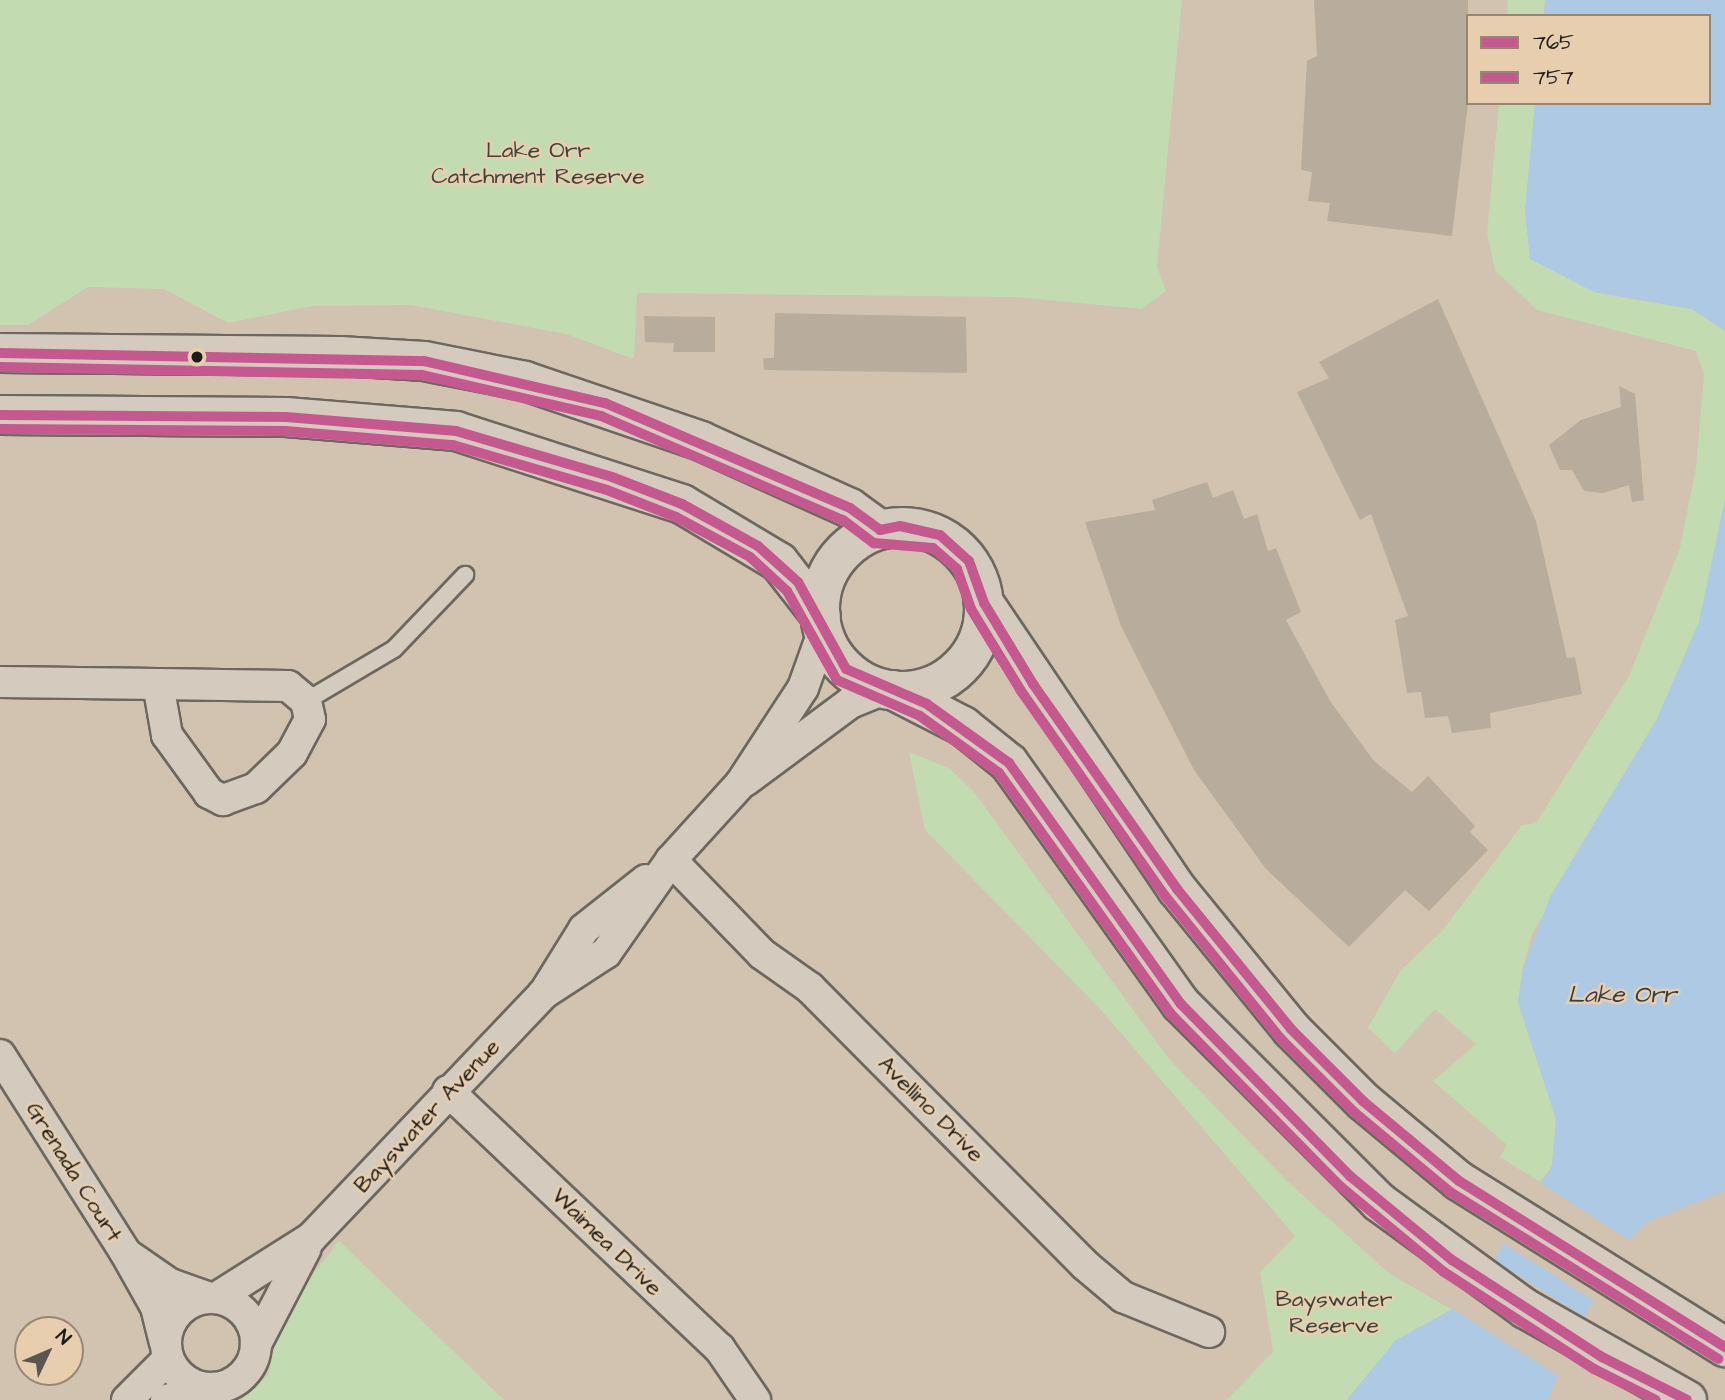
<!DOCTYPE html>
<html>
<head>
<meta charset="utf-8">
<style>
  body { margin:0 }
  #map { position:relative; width:1725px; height:1400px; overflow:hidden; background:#d1c3b0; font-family:"Architects Daughter",sans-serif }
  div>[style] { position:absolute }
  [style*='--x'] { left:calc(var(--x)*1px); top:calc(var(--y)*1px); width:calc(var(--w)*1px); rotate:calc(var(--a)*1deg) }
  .green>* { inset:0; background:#c2dbb1 }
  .water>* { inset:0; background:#aec9e3 }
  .pier>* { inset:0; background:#d1c3b0 }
  .building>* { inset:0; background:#b8ac9c }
  .roads { filter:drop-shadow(2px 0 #6d675f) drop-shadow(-2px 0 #6d675f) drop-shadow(0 2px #6d675f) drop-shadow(0 -2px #6d675f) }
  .service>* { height:16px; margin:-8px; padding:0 8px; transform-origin:8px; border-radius:8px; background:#d4cbbe }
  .minor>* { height:30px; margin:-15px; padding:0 15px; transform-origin:15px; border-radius:15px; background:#d4cbbe }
  .minor>.ring { margin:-15px; padding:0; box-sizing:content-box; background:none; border:30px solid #d4cbbe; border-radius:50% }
  .secondary>* { height:38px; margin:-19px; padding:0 19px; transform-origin:19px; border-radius:19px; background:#d4cbbe }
  .secondary>.ring { margin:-19px; padding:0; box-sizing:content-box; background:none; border:38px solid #d4cbbe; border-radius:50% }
  .bus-1>* { height:10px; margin:-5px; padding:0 5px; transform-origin:5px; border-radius:5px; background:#c65890 }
  .bus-2>* { height:10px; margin:-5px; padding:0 5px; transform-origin:5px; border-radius:5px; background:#c65890 }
  .dots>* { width:19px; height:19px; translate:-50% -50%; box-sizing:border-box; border:4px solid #e7ceaf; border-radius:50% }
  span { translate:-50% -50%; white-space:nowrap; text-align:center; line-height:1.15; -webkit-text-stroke:5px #e7ceaf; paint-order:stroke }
  .park-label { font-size:23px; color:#3b463a }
  .street-label { font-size:23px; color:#1c1c1c }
  .water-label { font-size:24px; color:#363f48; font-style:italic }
  .legend { position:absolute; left:1466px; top:14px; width:245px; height:91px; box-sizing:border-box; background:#e7ceaf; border:2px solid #968774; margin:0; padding:9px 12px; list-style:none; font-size:21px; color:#1c1c1c }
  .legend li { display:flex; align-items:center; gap:14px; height:35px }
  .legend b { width:35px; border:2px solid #968774 }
  .north { position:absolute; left:14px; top:1316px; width:70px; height:70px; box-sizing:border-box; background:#e7ceaf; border:2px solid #968774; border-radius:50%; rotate:46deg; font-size:19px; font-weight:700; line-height:28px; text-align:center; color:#1c1c1c }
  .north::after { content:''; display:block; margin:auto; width:24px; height:32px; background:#5b5650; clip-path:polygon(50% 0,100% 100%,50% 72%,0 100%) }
</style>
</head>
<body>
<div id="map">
  <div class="green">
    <i style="clip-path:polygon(0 0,1182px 0,1157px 267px,1166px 291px,1142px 309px,1015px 297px,637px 293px,634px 359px,566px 334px,411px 305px,312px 306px,228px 323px,164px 289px,88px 287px,28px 325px,0 325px)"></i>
    <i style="clip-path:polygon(1508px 0,1545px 0,1544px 16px,1507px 16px)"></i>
    <i style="clip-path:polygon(1499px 103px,1535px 103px,1525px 212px,1594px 292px,1692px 309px,1725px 331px,1725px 500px,1699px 622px,1657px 719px,1532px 934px,1523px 968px,1518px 1002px,1556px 1119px,1552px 1166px,1540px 1182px,1500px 1157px,1507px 1145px,1433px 1081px,1476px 1044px,1435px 1009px,1395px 1053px,1368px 1028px,1400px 971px,1442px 931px,1522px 825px,1536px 823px,1629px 676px,1680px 548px,1696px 467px,1704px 375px,1696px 351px,1537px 310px,1495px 270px,1487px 233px)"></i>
    <i style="clip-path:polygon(909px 752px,949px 768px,974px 792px,1169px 1059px,1288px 1182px,1390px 1274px,1456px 1312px,1396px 1340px,1347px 1400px,1227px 1400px,1273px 1352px,1260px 1272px,1295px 1236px,1102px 1011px,925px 830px)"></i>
    <i style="clip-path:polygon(339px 1241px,504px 1400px,241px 1400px,268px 1375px,284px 1312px)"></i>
  </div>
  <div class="water">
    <i style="clip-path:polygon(1545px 0,1725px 0,1725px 331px,1692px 309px,1594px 292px,1530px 259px,1525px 212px,1535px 103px,1709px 103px,1709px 16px,1544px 16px)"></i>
    <i style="clip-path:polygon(1725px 500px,1725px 1191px,1647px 1222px,1630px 1239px,1588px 1310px,1548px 1400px,1347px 1400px,1396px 1340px,1469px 1300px,1552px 1166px,1556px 1119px,1518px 1002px,1523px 968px,1550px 897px,1657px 719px,1699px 622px)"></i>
  </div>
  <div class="pier">
    <i style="clip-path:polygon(1537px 1181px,1632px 1242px,1596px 1302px,1501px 1242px)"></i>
    <i style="clip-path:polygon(1491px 1258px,1587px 1319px,1558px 1376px,1453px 1309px)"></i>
  </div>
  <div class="building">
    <i style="clip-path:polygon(1314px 0,1468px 0,1468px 103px,1452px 236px,1327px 221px,1330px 203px,1308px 201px,1312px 172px,1301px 170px,1307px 61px,1317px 56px)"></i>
    <i style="clip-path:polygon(1438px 299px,1536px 521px,1567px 658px,1575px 657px,1582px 694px,1490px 713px,1491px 728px,1452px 733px,1448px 716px,1425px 718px,1421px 692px,1407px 693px,1395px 620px,1408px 616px,1371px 514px,1360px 520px,1297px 392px,1329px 378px,1319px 362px)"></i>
    <i style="clip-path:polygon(775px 313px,966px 317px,967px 373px,764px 370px,763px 358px,774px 358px)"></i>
    <i style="clip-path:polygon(644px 316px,715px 317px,715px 352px,673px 352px,674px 343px,645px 342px)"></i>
    <i style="clip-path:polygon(1619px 386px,1635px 394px,1644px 500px,1632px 502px,1629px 485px,1603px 493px,1584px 491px,1572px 470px,1560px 470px,1549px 445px,1581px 420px,1621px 407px)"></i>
    <i style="clip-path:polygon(1207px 482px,1213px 498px,1233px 490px,1244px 519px,1257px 514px,1268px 551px,1276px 548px,1301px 612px,1286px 620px,1330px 701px,1374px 761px,1412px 792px,1428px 776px,1475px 826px,1470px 832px,1488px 850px,1429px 911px,1405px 890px,1349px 947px,1266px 869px,1194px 770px,1121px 626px,1085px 522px,1155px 510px,1152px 500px)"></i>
  </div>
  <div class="roads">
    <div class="service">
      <i style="--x:306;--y:701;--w:102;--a:-30.6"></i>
      <i style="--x:394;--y:649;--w:103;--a:-46.2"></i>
    </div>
    <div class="minor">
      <i style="--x:0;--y:682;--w:158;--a:0.7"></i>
      <i style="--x:158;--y:684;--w:52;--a:80"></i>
      <i style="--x:167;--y:735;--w:72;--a:54.1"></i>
      <i style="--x:209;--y:793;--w:16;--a:27"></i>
      <i style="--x:223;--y:800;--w:35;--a:-20"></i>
      <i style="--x:256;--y:788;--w:50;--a:-44.2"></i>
      <i style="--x:292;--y:753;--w:38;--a:-62"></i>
      <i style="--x:310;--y:719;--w:18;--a:-103"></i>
      <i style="--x:306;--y:701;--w:23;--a:-140"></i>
      <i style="--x:288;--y:686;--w:130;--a:-179.1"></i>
      <i style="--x:745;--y:781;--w:131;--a:-36.6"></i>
      <i style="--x:850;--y:703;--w:37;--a:-22"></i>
      <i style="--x:671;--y:860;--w:131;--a:45.9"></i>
      <i style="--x:762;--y:954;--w:59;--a:35.3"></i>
      <i style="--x:810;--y:988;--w:390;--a:45.2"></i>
      <i style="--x:1085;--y:1265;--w:50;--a:40.1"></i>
      <i style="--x:1123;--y:1297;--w:93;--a:22.1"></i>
      <i style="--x:545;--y:992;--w:74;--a:-58.2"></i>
      <i style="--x:584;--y:929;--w:79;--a:-38.3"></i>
      <i style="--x:0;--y:1055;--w:233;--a:57.6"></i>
      <i style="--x:125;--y:1252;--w:63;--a:60.6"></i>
      <i style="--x:156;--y:1307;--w:36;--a:76"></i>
      <i style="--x:448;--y:1091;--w:375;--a:43.5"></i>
      <i style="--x:720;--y:1349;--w:62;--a:55.5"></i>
      <i style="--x:131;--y:1257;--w:47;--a:34.7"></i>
      <i style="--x:170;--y:1284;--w:42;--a:19.3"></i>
      <i style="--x:216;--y:1298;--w:112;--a:-32.3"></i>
      <i style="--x:311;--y:1238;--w:337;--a:-46.4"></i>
      <i style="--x:543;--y:994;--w:75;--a:-33.1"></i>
      <i style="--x:606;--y:953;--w:113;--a:-55"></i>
      <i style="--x:671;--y:860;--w:104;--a:-47.7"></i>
      <i style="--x:741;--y:783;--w:113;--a:-56.9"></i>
      <i style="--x:803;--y:688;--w:59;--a:-70.3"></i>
      <i class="ring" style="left:166px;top:1298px;width:60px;height:60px"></i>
      <i style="--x:256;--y:1344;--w:108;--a:-62.5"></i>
      <i style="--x:127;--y:1400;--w:58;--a:-45"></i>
      <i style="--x:166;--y:1400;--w:48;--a:-14.6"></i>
    </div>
    <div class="secondary">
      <i style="--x:0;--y:353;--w:340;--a:0.5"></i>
      <i style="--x:340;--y:356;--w:84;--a:3.4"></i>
      <i style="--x:424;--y:361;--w:103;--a:11.2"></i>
      <i style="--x:525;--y:381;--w:186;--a:18.8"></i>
      <i style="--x:701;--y:441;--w:163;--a:24.2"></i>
      <i style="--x:850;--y:508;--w:37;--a:36"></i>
      <i style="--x:0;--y:415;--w:286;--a:0.4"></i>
      <i style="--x:286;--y:417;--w:171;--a:4.7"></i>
      <i style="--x:456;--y:431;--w:237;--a:17.9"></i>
      <i style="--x:682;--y:504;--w:113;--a:30.9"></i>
      <i style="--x:779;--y:562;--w:68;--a:52.1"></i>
      <i class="ring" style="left:820px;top:527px;width:126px;height:126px"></i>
      <i style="--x:984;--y:603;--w:345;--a:56"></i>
      <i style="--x:1177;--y:889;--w:181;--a:50.8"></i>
      <i style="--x:1291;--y:1029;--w:102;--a:45"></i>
      <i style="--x:1363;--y:1101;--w:125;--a:39.8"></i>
      <i style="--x:1459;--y:1181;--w:314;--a:32"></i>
      <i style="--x:893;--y:690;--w:79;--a:27.2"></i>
      <i style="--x:963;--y:726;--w:59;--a:38.8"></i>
      <i style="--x:1009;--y:763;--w:296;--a:54.5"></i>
      <i style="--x:1181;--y:1004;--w:280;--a:45"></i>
      <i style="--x:1379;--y:1202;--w:182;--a:36.1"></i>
      <i style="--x:1526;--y:1309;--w:185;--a:29.5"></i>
    </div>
  </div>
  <div class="bus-1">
    <i style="--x:0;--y:353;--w:424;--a:1.1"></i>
    <i style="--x:424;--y:361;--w:186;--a:13.1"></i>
    <i style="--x:605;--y:403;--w:267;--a:23.2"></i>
    <i style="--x:850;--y:508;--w:37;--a:36"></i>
    <i style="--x:880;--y:530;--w:20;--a:-11"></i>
    <i style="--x:900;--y:526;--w:41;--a:12.7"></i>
    <i style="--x:940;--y:535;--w:39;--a:42"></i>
    <i style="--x:969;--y:561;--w:45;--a:70.3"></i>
    <i style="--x:984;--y:603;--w:95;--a:58.8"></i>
    <i style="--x:1033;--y:684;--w:251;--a:54.9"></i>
    <i style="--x:1177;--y:889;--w:181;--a:50.8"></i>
    <i style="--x:1291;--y:1029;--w:102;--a:45"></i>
    <i style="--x:1363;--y:1101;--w:125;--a:39.8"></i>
    <i style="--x:1459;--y:1181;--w:314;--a:32"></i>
    <i style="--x:0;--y:415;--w:286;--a:0.4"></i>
    <i style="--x:286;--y:417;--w:171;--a:4.7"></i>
    <i style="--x:456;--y:431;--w:163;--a:16.4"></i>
    <i style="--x:612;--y:477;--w:75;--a:21.1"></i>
    <i style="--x:682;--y:504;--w:87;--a:28.9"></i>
    <i style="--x:758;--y:546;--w:54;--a:42"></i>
    <i style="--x:798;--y:582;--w:99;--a:61.1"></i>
    <i style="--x:846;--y:669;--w:88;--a:23.4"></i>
    <i style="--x:927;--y:704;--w:101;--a:35.7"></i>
    <i style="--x:1009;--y:763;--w:296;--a:54.5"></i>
    <i style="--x:1181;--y:1004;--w:241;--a:45.5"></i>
    <i style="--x:1350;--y:1176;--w:132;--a:39.5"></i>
    <i style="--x:1452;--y:1260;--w:179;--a:32.9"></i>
    <i style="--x:1602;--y:1357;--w:95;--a:26.8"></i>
  </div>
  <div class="bus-2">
    <i style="--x:0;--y:367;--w:422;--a:1.1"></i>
    <i style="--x:422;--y:375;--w:184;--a:12.9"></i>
    <i style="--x:601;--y:416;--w:263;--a:23.3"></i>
    <i style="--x:843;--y:520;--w:39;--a:37"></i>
    <i style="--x:874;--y:543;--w:59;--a:4.8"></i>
    <i style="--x:933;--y:548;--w:32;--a:41"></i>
    <i style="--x:957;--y:569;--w:42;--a:70.7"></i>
    <i style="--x:971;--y:609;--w:96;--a:58.6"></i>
    <i style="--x:1021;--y:691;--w:252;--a:54.9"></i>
    <i style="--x:1166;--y:897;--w:183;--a:51"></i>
    <i style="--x:1281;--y:1039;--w:103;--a:45"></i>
    <i style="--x:1354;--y:1112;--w:125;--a:39.8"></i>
    <i style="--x:1450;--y:1192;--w:316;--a:31.9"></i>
    <i style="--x:0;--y:429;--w:285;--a:0.4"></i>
    <i style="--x:285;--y:431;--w:169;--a:4.8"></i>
    <i style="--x:453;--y:445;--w:160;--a:16.3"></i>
    <i style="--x:607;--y:490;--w:74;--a:21.4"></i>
    <i style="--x:676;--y:517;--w:84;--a:28.4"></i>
    <i style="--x:750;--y:557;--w:50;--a:42.6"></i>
    <i style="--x:787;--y:591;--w:102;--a:60.7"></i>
    <i style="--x:837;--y:680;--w:90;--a:23.4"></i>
    <i style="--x:920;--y:716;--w:97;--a:35.8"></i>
    <i style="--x:999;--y:773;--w:295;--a:54.5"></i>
    <i style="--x:1170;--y:1013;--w:243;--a:45.5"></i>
    <i style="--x:1340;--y:1186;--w:135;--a:39.6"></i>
    <i style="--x:1444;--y:1272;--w:179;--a:32.9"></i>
    <i style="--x:1594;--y:1369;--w:69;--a:26.6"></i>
  </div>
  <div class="dots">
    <i style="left:197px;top:357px;background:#1c1c1c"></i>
  </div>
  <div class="park-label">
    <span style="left:538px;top:163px">Lake Orr<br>Catchment Reserve</span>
    <span style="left:1334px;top:1312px">Bayswater<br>Reserve</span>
  </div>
  <div class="street-label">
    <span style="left:931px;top:1109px;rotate:45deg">Avellino Drive</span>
    <span style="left:427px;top:1116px;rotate:-47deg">Bayswater Avenue</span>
    <span style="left:74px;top:1172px;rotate:58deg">Grenada Court</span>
    <span style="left:607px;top:1242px;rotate:44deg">Waimea Drive</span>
  </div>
  <div class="water-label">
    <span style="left:1622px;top:996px">Lake Orr</span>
  </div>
  <ul class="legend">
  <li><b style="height:9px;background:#c65890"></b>765</li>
  <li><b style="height:9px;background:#c65890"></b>757</li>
  </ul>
  <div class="north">N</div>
</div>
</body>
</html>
